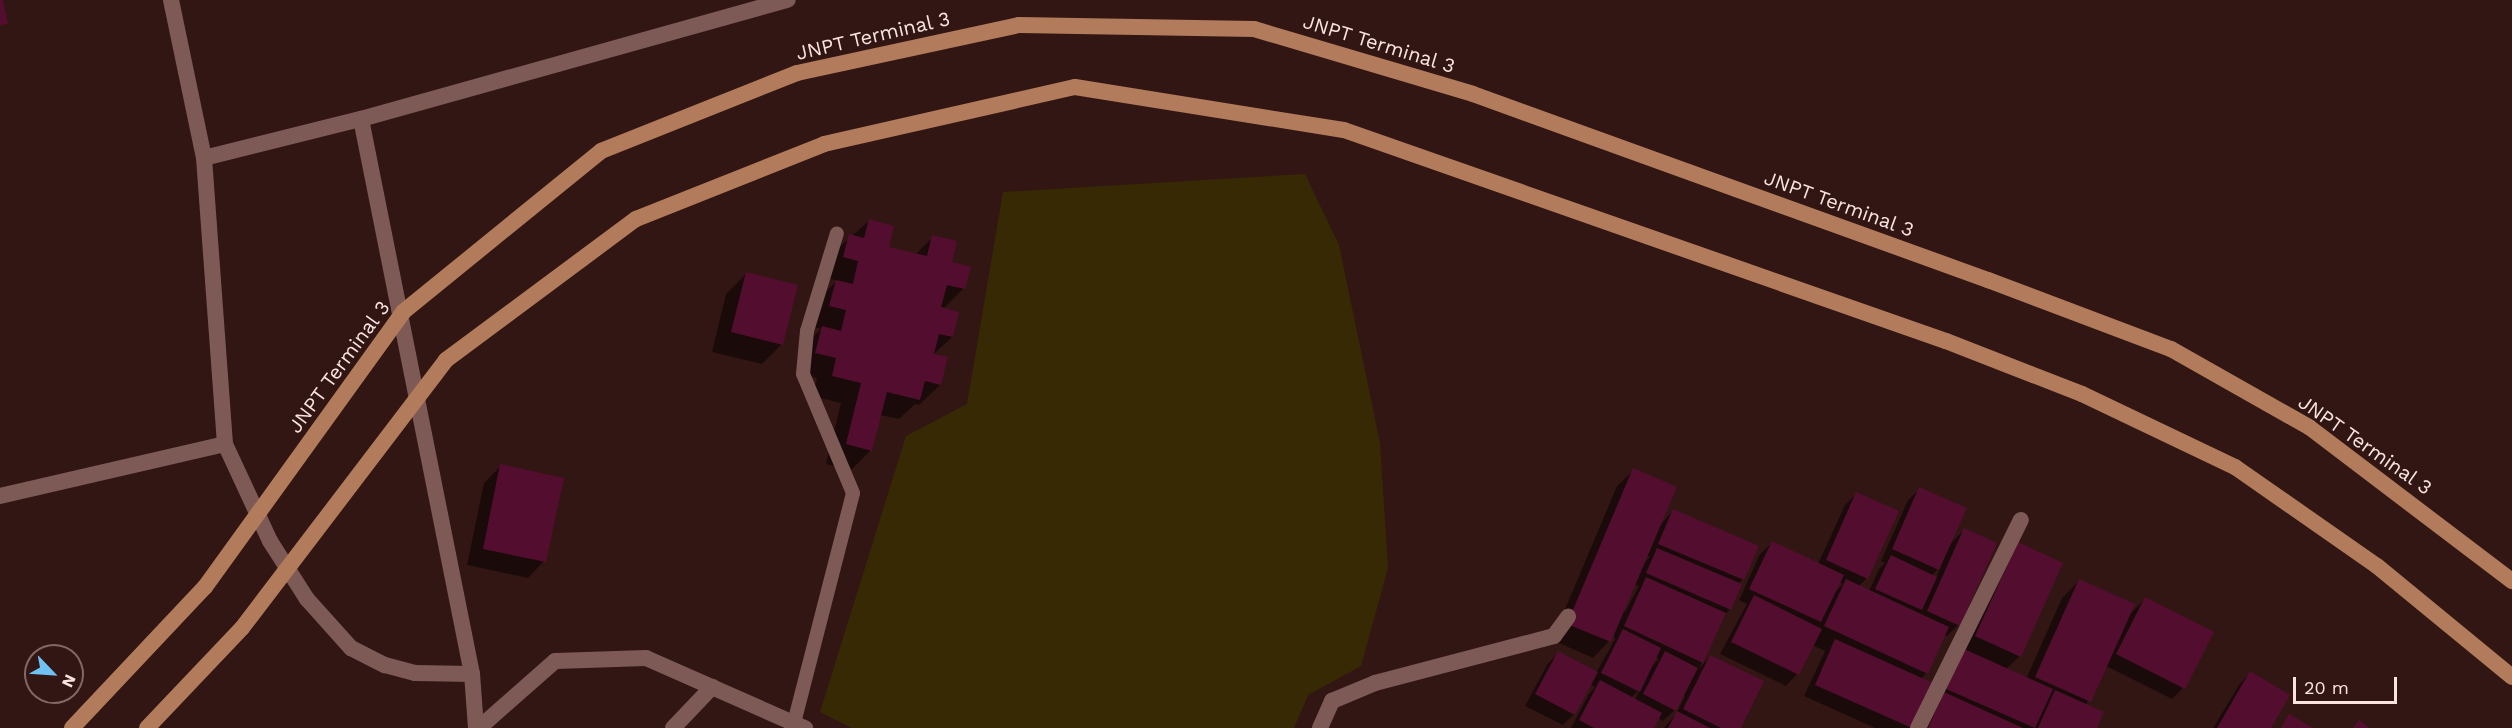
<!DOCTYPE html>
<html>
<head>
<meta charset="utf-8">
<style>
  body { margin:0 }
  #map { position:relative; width:2512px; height:728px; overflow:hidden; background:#321613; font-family:"Work Sans",sans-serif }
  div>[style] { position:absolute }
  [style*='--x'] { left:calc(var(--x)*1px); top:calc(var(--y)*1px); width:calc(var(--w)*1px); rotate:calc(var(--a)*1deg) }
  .green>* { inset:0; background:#372903 }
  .shadow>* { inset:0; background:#0007 }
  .building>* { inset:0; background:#530e2f }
  .service>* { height:14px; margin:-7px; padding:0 7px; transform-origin:7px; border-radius:7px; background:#7d5a55 }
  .minor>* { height:16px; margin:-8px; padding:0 8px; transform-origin:8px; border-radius:8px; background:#7d5a55 }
  .primary>* { height:16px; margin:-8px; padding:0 8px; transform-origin:8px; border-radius:8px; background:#b27b5b }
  span { translate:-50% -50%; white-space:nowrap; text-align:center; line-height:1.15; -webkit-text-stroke:5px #321613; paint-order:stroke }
  .street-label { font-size:20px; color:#f9e4e1 }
  .north { position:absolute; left:24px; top:644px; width:60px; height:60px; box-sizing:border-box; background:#321613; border:2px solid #826865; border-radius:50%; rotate:115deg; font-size:16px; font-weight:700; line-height:24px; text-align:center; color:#f9e4e1 }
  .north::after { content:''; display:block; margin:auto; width:21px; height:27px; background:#6fc2f4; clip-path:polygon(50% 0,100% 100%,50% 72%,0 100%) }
  .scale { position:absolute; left:2293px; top:677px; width:104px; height:27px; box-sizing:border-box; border:3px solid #f9e4e1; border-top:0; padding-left:8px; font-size:18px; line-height:21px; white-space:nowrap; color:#f9e4e1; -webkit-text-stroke:4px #321613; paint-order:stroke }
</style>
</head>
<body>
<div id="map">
  <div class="green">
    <i style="clip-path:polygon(1305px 174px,1339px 245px,1380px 443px,1388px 568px,1361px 666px,1308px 695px,1294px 728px,852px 728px,820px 712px,906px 436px,967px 404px,1003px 192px)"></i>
  </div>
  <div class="shadow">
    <i style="clip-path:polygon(869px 221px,887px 248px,915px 255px,933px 237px,950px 263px,969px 268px,963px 289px,943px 309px,952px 337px,933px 355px,946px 358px,940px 385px,919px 405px,915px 404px,899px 419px,880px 415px,871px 450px,851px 470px,826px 464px,841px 403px,812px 396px,817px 378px,796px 373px,802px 348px,821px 329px,810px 326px,816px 301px,837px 281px,824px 277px,829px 256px)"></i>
    <i style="clip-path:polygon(746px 274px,782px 344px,762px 364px,712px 352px,726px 294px)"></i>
    <i style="clip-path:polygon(501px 466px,544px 561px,528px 578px,467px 565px,484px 483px)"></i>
    <i style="clip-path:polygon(evenodd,1634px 470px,1660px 525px,1674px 510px,1743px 579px,1738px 584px,1730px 609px,1723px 616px,1699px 668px,1711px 656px,1739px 728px,1664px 728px,1676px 714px,1685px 696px,1682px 695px,1675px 710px,1663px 721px,1658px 718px,1653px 728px,1571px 728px,1589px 694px,1595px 687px,1590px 685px,1574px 714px,1563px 725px,1525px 706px,1547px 665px,1558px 653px,1596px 673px,1615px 639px,1614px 636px,1593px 658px,1552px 640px,1617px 486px,1634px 470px,1646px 555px,1650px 557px,1642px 565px,1646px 555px,1634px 470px,1634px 584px,1639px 586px,1625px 612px,1622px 611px,1634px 584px,1634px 470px,1655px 657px,1659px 659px,1650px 668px,1655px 657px,1634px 470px,1640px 689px,1635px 700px,1631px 698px,1640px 689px)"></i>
    <i style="clip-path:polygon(evenodd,1920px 489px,1949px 545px,1964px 530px,1958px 625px,1947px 636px,1944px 635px,1926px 673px,1921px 679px,1911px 728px,1875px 728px,1804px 696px,1825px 651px,1812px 645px,1797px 674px,1786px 686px,1720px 654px,1747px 604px,1739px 600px,1760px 554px,1772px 543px,1818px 564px,1845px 505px,1856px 494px,1867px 578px,1858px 587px,1869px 591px,1879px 569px,1885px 563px,1881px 561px,1908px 500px,1920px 489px,1941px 566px,1936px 578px,1931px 576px,1941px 566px,1920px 489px,1839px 582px,1843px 584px,1833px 594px,1839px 582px)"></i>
    <i style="clip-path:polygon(2006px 556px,2020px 656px,2006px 669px,2026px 679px,2062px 598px,2079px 581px,2129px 615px,2145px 599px,2183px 688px,2172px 699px,2106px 666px,2086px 705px,2095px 728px,1923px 728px)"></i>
    <i style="clip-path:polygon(2250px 673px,2269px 728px,2213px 728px,2239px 685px)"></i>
  </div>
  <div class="building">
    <i style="clip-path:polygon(0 0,3px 0,8px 24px,0 25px)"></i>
    <i style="clip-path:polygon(869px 219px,894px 226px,889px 247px,927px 256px,932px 235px,957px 241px,952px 262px,971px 267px,965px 289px,947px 285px,941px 307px,959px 312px,953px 337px,939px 334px,934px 354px,948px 357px,941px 385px,925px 381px,920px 400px,887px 392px,872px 451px,846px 444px,861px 383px,832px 376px,836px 358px,815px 353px,822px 326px,841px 331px,846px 310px,829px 306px,836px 280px,853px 284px,858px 261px,843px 257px,849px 234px,864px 238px)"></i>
    <i style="clip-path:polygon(746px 272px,798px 285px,783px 345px,731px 332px)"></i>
    <i style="clip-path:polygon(500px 464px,564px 478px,546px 562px,483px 549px)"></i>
    <i style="clip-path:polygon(1633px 468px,1677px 487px,1611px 642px,1567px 624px)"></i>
    <i style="clip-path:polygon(1919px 487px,1967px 508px,1939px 570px,1892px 549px)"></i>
    <i style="clip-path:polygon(1856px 492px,1899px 511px,1868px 579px,1826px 560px)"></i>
    <i style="clip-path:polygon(1673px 509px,1759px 546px,1744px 580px,1658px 544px)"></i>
    <i style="clip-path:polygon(1964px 528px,1997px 543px,1960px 626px,1927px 611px)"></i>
    <i style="clip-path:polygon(1772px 541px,1844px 575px,1821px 622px,1749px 589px)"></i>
    <i style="clip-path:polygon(2018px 542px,2063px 563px,2021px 657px,1975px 636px)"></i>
    <i style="clip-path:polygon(1657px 548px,1742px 584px,1731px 610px,1646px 573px)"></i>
    <i style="clip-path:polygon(1891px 555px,1937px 577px,1922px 610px,1875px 589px)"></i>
    <i style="clip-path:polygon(1646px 577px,1726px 613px,1703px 663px,1624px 626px)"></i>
    <i style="clip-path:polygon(1846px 579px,1949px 627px,1928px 674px,1824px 626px)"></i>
    <i style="clip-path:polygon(2079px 579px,2135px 604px,2091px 702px,2035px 677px)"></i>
    <i style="clip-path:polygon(1754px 595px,1822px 629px,1799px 675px,1731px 642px)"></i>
    <i style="clip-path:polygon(2145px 597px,2214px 632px,2185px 689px,2116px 654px)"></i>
    <i style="clip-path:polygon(1623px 629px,1661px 648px,1640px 692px,1601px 673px)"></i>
    <i style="clip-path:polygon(1835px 639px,1933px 683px,1912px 728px,1815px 685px)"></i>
    <i style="clip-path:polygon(1964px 649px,2053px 689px,2035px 728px,1946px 689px)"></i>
    <i style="clip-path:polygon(1558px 651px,1598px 672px,1575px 715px,1535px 694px)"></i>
    <i style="clip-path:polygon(1665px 651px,1698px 668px,1676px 711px,1643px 694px)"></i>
    <i style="clip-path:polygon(1710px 655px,1764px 681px,1741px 728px,1721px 728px,1683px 709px)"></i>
    <i style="clip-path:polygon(2250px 671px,2290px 695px,2271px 728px,2217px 728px)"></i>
    <i style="clip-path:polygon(1600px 680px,1662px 713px,1654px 728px,1594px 728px,1579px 720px)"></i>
    <i style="clip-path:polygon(2055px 690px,2104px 712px,2097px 728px,2038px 728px)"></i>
    <i style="clip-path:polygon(1944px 692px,2023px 728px,1928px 728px)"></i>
    <i style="clip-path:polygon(1677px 711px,1710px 728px,1668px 728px)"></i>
    <i style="clip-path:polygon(2289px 714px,2313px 728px,2281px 728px)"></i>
    <i style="clip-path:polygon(2359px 720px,2370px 728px,2353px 728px)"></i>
  </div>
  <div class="service">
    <i style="--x:794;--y:723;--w:237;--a:-75.6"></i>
    <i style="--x:853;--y:493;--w:129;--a:-112.8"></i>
    <i style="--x:803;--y:374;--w:43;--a:-84.7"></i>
    <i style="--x:807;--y:331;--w:102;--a:-73"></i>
  </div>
  <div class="minor">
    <i style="--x:171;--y:0;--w:161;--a:78.2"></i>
    <i style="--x:204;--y:158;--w:162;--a:-14"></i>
    <i style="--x:204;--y:158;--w:287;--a:85.8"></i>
    <i style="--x:225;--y:444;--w:107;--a:65.1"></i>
    <i style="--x:270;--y:541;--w:69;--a:57.5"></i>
    <i style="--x:307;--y:599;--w:66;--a:48.1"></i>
    <i style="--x:351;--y:648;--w:38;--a:27"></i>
    <i style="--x:385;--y:665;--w:31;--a:15"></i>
    <i style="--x:415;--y:673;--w:57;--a:1"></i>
    <i style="--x:0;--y:496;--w:231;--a:-13"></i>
    <i style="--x:476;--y:728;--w:54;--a:-94.2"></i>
    <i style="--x:472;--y:674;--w:566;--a:-101.31"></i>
    <i style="--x:361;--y:119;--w:443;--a:-15.6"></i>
    <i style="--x:479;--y:728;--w:101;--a:-41.4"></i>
    <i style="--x:555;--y:661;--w:91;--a:-1.9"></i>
    <i style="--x:646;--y:658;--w:174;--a:23.8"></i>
    <i style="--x:673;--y:728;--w:57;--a:-46.4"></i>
    <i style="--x:1320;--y:728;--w:30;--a:-66"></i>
    <i style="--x:1332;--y:701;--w:47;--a:-22.7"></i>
    <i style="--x:1375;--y:683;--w:185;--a:-14.7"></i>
    <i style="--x:1554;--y:636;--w:24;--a:-54"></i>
    <i style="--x:1918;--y:728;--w:232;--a:-63.7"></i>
  </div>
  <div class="primary">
    <i style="--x:72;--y:728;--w:194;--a:-46.7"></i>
    <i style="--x:205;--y:587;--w:339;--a:-54.2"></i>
    <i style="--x:403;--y:312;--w:255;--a:-39.1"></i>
    <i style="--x:601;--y:151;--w:211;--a:-21.7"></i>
    <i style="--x:797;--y:73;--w:227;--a:-12.2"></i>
    <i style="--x:1019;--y:25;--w:235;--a:1"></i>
    <i style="--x:1254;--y:29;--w:228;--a:16.5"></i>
    <i style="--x:1473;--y:94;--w:548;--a:19.86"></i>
    <i style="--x:1988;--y:280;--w:196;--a:20.7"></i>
    <i style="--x:2171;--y:349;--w:159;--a:29.5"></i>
    <i style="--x:2309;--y:427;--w:255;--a:37.2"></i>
    <i style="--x:147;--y:728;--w:138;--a:-46.5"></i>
    <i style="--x:242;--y:628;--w:337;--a:-52.7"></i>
    <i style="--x:446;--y:360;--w:237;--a:-36.6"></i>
    <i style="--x:636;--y:219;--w:202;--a:-21.7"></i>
    <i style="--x:824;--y:144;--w:257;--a:-12.8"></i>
    <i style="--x:1075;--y:87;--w:272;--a:9.1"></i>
    <i style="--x:1344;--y:130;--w:638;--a:19.32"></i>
    <i style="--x:1946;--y:341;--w:146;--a:21.3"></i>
    <i style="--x:2082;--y:394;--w:170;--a:25.5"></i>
    <i style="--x:2235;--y:467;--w:173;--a:34.9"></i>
    <i style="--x:2377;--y:566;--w:175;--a:39.4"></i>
  </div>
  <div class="street-label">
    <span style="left:873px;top:36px;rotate:-13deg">JNPT Terminal 3</span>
    <span style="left:1379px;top:44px;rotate:17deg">JNPT Terminal 3</span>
    <span style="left:1839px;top:204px;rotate:20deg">JNPT Terminal 3</span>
    <span style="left:339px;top:367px;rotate:-54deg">JNPT Terminal 3</span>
    <span style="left:2365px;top:445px;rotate:35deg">JNPT Terminal 3</span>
  </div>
  <div class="north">N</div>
  <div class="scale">20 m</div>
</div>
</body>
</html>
